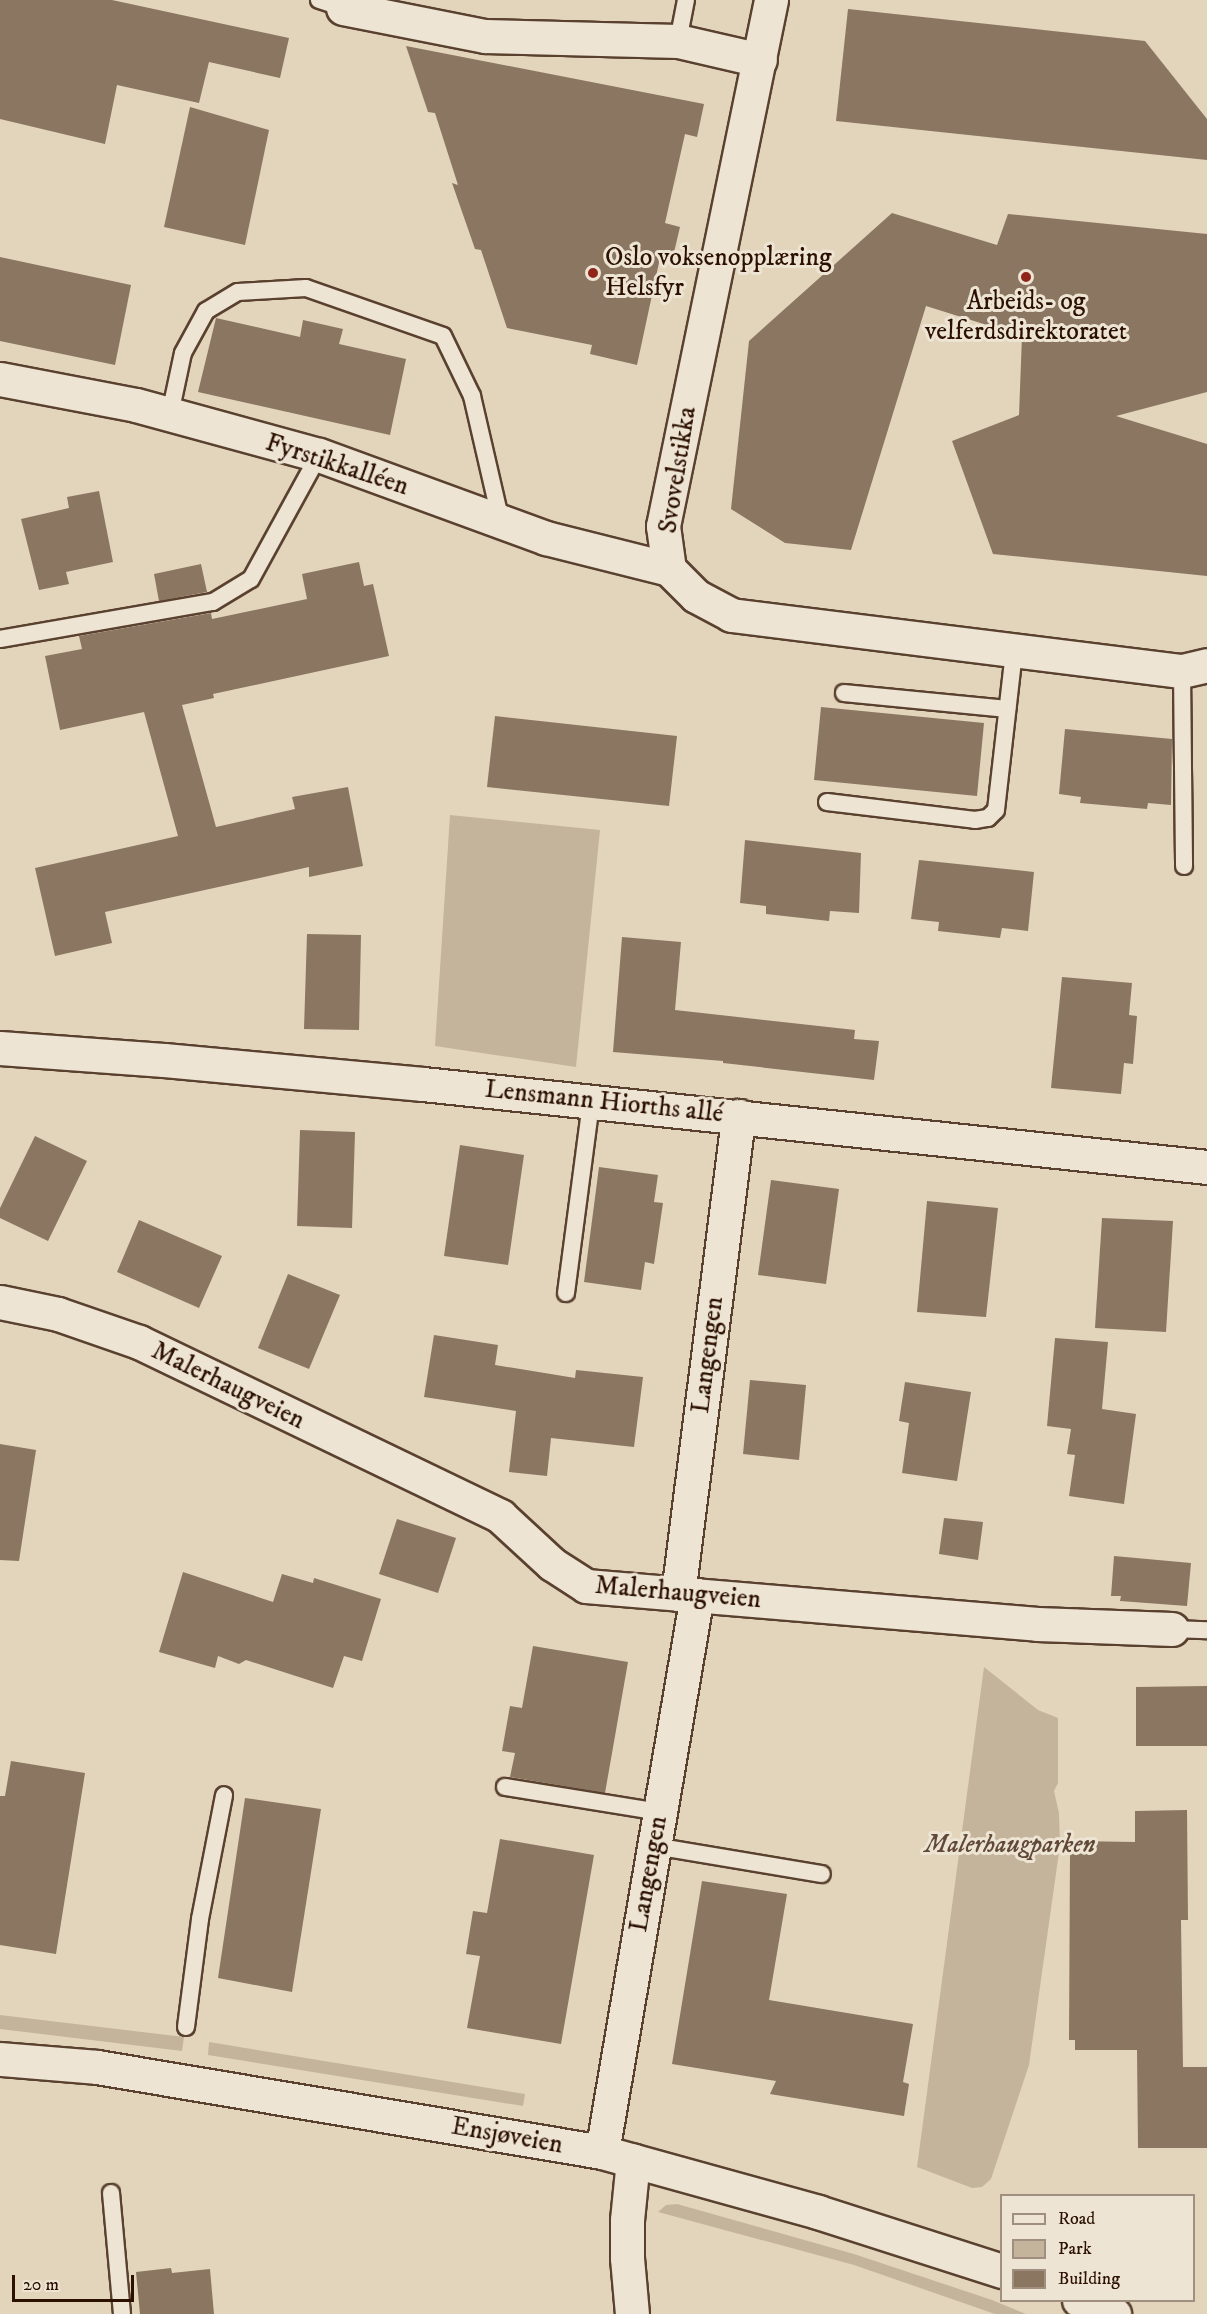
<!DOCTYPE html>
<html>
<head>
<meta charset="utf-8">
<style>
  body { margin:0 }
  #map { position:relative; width:1207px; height:2314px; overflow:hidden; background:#e3d5bc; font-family:"IM FELL DW Pica",serif }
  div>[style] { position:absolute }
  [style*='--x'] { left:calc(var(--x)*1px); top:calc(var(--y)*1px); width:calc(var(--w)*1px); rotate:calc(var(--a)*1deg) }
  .green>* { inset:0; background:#c4b49c }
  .building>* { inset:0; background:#8b7662 }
  .roads { filter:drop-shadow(2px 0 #5a412f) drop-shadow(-2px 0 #5a412f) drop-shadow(0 2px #5a412f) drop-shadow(0 -2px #5a412f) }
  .service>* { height:16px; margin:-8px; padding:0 8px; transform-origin:8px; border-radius:8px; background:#ede4d3 }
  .minor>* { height:33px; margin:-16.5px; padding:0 16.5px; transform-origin:16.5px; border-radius:16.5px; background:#ede4d3 }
  .secondary>* { height:33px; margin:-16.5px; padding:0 16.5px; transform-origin:16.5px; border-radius:16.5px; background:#ede4d3 }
  .dots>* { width:16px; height:16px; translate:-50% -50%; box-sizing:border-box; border:3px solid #ede4d3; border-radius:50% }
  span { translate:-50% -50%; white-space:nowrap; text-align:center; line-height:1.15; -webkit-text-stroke:6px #ede4d3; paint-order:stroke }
  .poi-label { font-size:26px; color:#2c1000 }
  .left { translate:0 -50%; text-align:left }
  .street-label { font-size:26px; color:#2c1000 }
  .park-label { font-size:26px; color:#614937; font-style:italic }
  .legend { position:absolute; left:1000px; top:2194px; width:195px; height:108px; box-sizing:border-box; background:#ede4d3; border:2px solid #a08f7f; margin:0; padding:8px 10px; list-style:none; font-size:18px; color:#2c1000 }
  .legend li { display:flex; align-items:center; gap:12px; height:30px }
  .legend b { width:30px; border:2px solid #a08f7f }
  .scale { position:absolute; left:12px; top:2275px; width:122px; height:27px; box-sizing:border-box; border:3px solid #2c1000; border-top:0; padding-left:8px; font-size:18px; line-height:21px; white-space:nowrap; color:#2c1000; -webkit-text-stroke:4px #ede4d3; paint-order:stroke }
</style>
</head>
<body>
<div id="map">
  <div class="green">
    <i style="clip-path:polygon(450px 815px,600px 830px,576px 1067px,435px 1046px)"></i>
    <i style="clip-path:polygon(984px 1667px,1038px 1710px,1058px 1718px,1058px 1783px,1054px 1791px,1059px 1813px,1060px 1845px,1029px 2065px,991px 2179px,982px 2187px,972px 2188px,917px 2167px)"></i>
    <i style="clip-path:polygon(0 2015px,184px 2037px,182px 2051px,0 2029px)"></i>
    <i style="clip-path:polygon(209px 2042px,525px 2094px,523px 2106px,208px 2055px)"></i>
    <i style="clip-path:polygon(677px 2204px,854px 2254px,992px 2300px,1026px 2314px,995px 2314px,854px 2265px,658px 2212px,666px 2205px)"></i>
  </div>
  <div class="building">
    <i style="clip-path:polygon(0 0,112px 0,289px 38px,280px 78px,209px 62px,199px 103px,117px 85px,105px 144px,0 119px)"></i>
    <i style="clip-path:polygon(848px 9px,1145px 41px,1207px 119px,1207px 160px,836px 121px)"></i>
    <i style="clip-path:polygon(406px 46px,704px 104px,697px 137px,685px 134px,665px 223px,680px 227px,672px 261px,660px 258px,637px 365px,590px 354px,592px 345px,507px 328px,481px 250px,475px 249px,452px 183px,458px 185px,435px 113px,428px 112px)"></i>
    <i style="clip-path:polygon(190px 107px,269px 130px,245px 245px,164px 227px)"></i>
    <i style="clip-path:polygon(892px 213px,997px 245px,1008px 214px,1207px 234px,1207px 392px,1116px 416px,1207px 444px,1207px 576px,993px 554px,952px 441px,1019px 415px,1022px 336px,926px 306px,851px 550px,785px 543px,731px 509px,749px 341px)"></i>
    <i style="clip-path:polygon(0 257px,131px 285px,115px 365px,0 341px)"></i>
    <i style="clip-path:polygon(216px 318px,300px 337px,303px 320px,343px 329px,339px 344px,406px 359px,390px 435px,198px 392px)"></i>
    <i style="clip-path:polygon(99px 491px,113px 562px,66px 572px,69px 584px,39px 590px,21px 519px,69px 508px,67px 497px)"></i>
    <i style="clip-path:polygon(359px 562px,364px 586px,373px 584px,389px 656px,213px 694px,214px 698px,182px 705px,216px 827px,295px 809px,292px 797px,348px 787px,363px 866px,309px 877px,309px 867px,105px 912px,112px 943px,55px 956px,35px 868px,178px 836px,144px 712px,60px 730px,45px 656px,82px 649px,79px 636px,211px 613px,212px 619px,307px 599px,302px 574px)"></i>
    <i style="clip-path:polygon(201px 564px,207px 592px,159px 601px,154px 574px)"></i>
    <i style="clip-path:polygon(821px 707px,984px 723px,977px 796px,814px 780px)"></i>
    <i style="clip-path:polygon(495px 716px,677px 736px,669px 806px,487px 787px)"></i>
    <i style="clip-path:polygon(1065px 729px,1172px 739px,1171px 805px,1148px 803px,1147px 809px,1080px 803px,1081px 797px,1059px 794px)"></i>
    <i style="clip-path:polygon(745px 840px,861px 853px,859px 913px,830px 911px,829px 921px,766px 914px,766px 906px,740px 903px)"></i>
    <i style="clip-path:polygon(919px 860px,1034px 872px,1028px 931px,1002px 928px,1000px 938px,938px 931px,939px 922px,911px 919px)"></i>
    <i style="clip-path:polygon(307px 934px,361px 935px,359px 1030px,304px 1029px)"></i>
    <i style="clip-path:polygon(622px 937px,681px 942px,675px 1010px,855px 1030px,854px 1039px,879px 1041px,874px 1080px,723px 1063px,723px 1061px,613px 1052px)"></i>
    <i style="clip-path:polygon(1062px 977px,1132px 983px,1129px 1015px,1137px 1016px,1133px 1064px,1124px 1063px,1121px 1094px,1051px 1088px)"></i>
    <i style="clip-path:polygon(300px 1130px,355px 1132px,352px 1228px,297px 1226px)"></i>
    <i style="clip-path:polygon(35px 1136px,87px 1161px,48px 1241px,0 1218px,0 1208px)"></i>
    <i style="clip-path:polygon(460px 1145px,524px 1155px,508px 1265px,444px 1256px)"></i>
    <i style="clip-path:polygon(599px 1167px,658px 1175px,654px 1202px,663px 1203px,654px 1264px,645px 1262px,641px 1290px,584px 1282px)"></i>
    <i style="clip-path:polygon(771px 1180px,839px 1189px,826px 1284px,758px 1275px)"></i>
    <i style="clip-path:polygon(927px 1201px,998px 1208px,986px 1317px,917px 1312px)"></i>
    <i style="clip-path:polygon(1102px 1218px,1173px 1221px,1166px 1332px,1095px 1328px)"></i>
    <i style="clip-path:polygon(139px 1220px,222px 1256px,199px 1308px,117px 1272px)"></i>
    <i style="clip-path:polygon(288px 1274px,340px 1295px,309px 1369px,258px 1348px)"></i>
    <i style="clip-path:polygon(434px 1335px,498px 1345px,495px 1365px,575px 1378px,576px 1370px,643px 1377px,634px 1447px,551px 1438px,547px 1476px,509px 1472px,516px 1411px,424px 1397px)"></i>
    <i style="clip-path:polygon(1055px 1338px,1108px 1342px,1102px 1409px,1136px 1414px,1124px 1504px,1069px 1496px,1075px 1455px,1067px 1454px,1071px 1429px,1047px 1426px)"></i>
    <i style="clip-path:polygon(750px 1380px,806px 1385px,799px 1460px,743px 1454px)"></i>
    <i style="clip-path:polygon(905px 1382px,971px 1392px,957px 1481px,902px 1473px,909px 1423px,899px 1421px)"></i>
    <i style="clip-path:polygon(0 1444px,36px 1450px,19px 1561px,0 1560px)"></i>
    <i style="clip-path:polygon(944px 1518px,983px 1522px,978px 1560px,939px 1554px)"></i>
    <i style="clip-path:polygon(397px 1519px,456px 1538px,438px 1593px,379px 1574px)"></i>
    <i style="clip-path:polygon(1114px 1556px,1191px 1563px,1187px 1606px,1120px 1601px,1121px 1596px,1111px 1596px)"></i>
    <i style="clip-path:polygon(183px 1572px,273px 1602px,282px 1574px,313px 1583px,314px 1578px,381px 1599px,362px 1661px,344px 1656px,333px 1688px,246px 1660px,239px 1664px,218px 1656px,215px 1668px,159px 1652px)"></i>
    <i style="clip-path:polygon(533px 1646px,628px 1662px,605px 1793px,510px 1777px,515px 1753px,502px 1751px,510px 1706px,522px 1708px)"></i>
    <i style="clip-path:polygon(1207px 1686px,1207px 1746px,1136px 1746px,1136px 1687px)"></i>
    <i style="clip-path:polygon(11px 1761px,85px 1773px,56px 1954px,0 1945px,0 1796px,5px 1796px)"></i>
    <i style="clip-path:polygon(245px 1798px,321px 1809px,292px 1992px,218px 1978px)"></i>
    <i style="clip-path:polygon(1187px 1810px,1188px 1920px,1181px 1920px,1183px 2067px,1207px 2067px,1207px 2148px,1138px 2148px,1137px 2050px,1075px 2050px,1075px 2040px,1069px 2040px,1070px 1852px,1076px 1852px,1076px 1841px,1135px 1842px,1135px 1811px)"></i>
    <i style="clip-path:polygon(500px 1839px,594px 1855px,561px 2044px,467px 2028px,480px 1956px,466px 1954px,473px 1911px,487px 1913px)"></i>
    <i style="clip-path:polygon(702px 1881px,787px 1894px,769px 2000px,913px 2024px,903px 2082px,909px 2084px,904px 2116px,770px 2094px,776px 2081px,672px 2064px)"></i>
    <i style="clip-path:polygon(171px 2268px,172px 2273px,210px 2269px,214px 2314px,140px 2314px,136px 2272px)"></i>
  </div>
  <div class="roads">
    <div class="service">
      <i style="--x:319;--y:0;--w:25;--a:18"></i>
      <i style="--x:678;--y:41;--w:42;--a:-79"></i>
      <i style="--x:170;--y:414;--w:62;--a:-78"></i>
      <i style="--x:183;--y:353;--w:48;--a:-61.3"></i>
      <i style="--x:206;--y:311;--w:37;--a:-31"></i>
      <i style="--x:238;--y:292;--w:68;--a:-3.4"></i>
      <i style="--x:306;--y:288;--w:145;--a:19.3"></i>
      <i style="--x:443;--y:336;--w:67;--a:64.2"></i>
      <i style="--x:472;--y:396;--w:129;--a:77"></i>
      <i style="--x:0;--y:639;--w:216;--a:-9.9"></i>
      <i style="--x:213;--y:602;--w:44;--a:-31.2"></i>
      <i style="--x:251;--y:579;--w:141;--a:-61.3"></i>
      <i style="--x:1182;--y:671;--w:195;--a:89.4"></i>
      <i style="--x:844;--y:693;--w:164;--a:5.6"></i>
      <i style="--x:827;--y:802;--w:149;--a:6.9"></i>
      <i style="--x:975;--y:820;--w:13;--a:-9"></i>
      <i style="--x:988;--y:818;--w:11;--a:-45"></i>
      <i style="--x:996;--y:810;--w:160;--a:-83.5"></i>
      <i style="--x:566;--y:1293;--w:193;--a:-82.5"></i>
      <i style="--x:1172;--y:1629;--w:35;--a:2"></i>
      <i style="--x:505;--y:1787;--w:156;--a:9.2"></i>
      <i style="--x:654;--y:1846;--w:170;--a:9.5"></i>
      <i style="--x:186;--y:2027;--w:109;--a:-82.6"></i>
      <i style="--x:200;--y:1919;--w:126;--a:-79"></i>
      <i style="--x:111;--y:2193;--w:121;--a:84.8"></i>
    </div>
    <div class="minor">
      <i style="--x:771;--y:0;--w:537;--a:101.6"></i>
      <i style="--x:663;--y:526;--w:43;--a:82.1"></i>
      <i style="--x:669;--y:569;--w:38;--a:45"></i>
      <i style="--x:696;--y:596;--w:40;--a:28"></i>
      <i style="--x:731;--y:615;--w:454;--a:7.1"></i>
      <i style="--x:1182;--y:671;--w:26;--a:-13"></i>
      <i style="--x:343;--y:8;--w:145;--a:11.2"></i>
      <i style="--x:485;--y:36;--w:193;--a:1.5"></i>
      <i style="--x:678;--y:41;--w:84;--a:13"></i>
      <i style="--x:0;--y:379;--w:138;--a:10.8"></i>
      <i style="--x:136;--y:405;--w:190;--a:15.3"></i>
      <i style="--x:319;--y:455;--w:242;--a:20.1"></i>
      <i style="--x:546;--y:538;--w:127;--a:14.1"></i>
      <i style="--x:0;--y:1048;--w:164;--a:4.2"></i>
      <i style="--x:164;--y:1060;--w:260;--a:5.3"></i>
      <i style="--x:423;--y:1084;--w:788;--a:6.04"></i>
      <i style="--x:0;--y:1302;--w:59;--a:11.7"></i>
      <i style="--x:58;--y:1314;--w:86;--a:19.1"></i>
      <i style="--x:139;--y:1342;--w:401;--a:25.7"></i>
      <i style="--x:500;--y:1516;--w:71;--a:42.7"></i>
      <i style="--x:552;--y:1564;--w:40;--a:32.9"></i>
      <i style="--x:586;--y:1586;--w:453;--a:4.8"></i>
      <i style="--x:1037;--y:1624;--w:135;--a:2.1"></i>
      <i style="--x:678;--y:1594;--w:482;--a:-82.8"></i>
      <i style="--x:602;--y:2152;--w:565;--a:-80.32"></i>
      <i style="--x:632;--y:2314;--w:56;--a:-95.1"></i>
      <i style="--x:627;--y:2258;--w:38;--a:-90"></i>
      <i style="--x:627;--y:2220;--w:60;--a:-84.3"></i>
    </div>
    <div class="secondary">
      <i style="--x:0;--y:2059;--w:97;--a:4.7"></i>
      <i style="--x:97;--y:2067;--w:512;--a:9.55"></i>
      <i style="--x:602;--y:2152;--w:224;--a:15.5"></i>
      <i style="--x:818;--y:2212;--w:193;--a:17.8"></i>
      <i style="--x:1079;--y:2300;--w:38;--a:22"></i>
    </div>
  </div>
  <div class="dots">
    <i style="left:593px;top:273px;background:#8f2418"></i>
    <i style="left:1026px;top:277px;background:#8f2418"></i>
  </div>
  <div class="poi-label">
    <span class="left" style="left:605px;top:273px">Oslo voksenopplæring<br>Helsfyr</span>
    <span style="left:1026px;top:317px">Arbeids- og<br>velferdsdirektoratet</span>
  </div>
  <div class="street-label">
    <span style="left:337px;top:465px;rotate:18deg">Fyrstikkalléen</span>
    <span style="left:678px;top:470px;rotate:-81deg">Svovelstikka</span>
    <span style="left:604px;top:1102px;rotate:6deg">Lensmann Hiorths allé</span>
    <span style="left:708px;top:1355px;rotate:-83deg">Langengen</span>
    <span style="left:228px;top:1386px;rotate:26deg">Malerhaugveien</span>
    <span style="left:678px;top:1593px;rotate:5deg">Malerhaugveien</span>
    <span style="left:649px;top:1874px;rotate:-80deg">Langengen</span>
    <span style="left:507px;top:2136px;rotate:10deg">Ensjøveien</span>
  </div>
  <div class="park-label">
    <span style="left:1010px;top:1845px">Malerhaugparken</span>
  </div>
  <ul class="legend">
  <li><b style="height:8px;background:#ede4d3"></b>Road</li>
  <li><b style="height:16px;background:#c4b49c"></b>Park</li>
  <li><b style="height:16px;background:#8b7662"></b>Building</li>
  </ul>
  <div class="scale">20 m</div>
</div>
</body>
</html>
